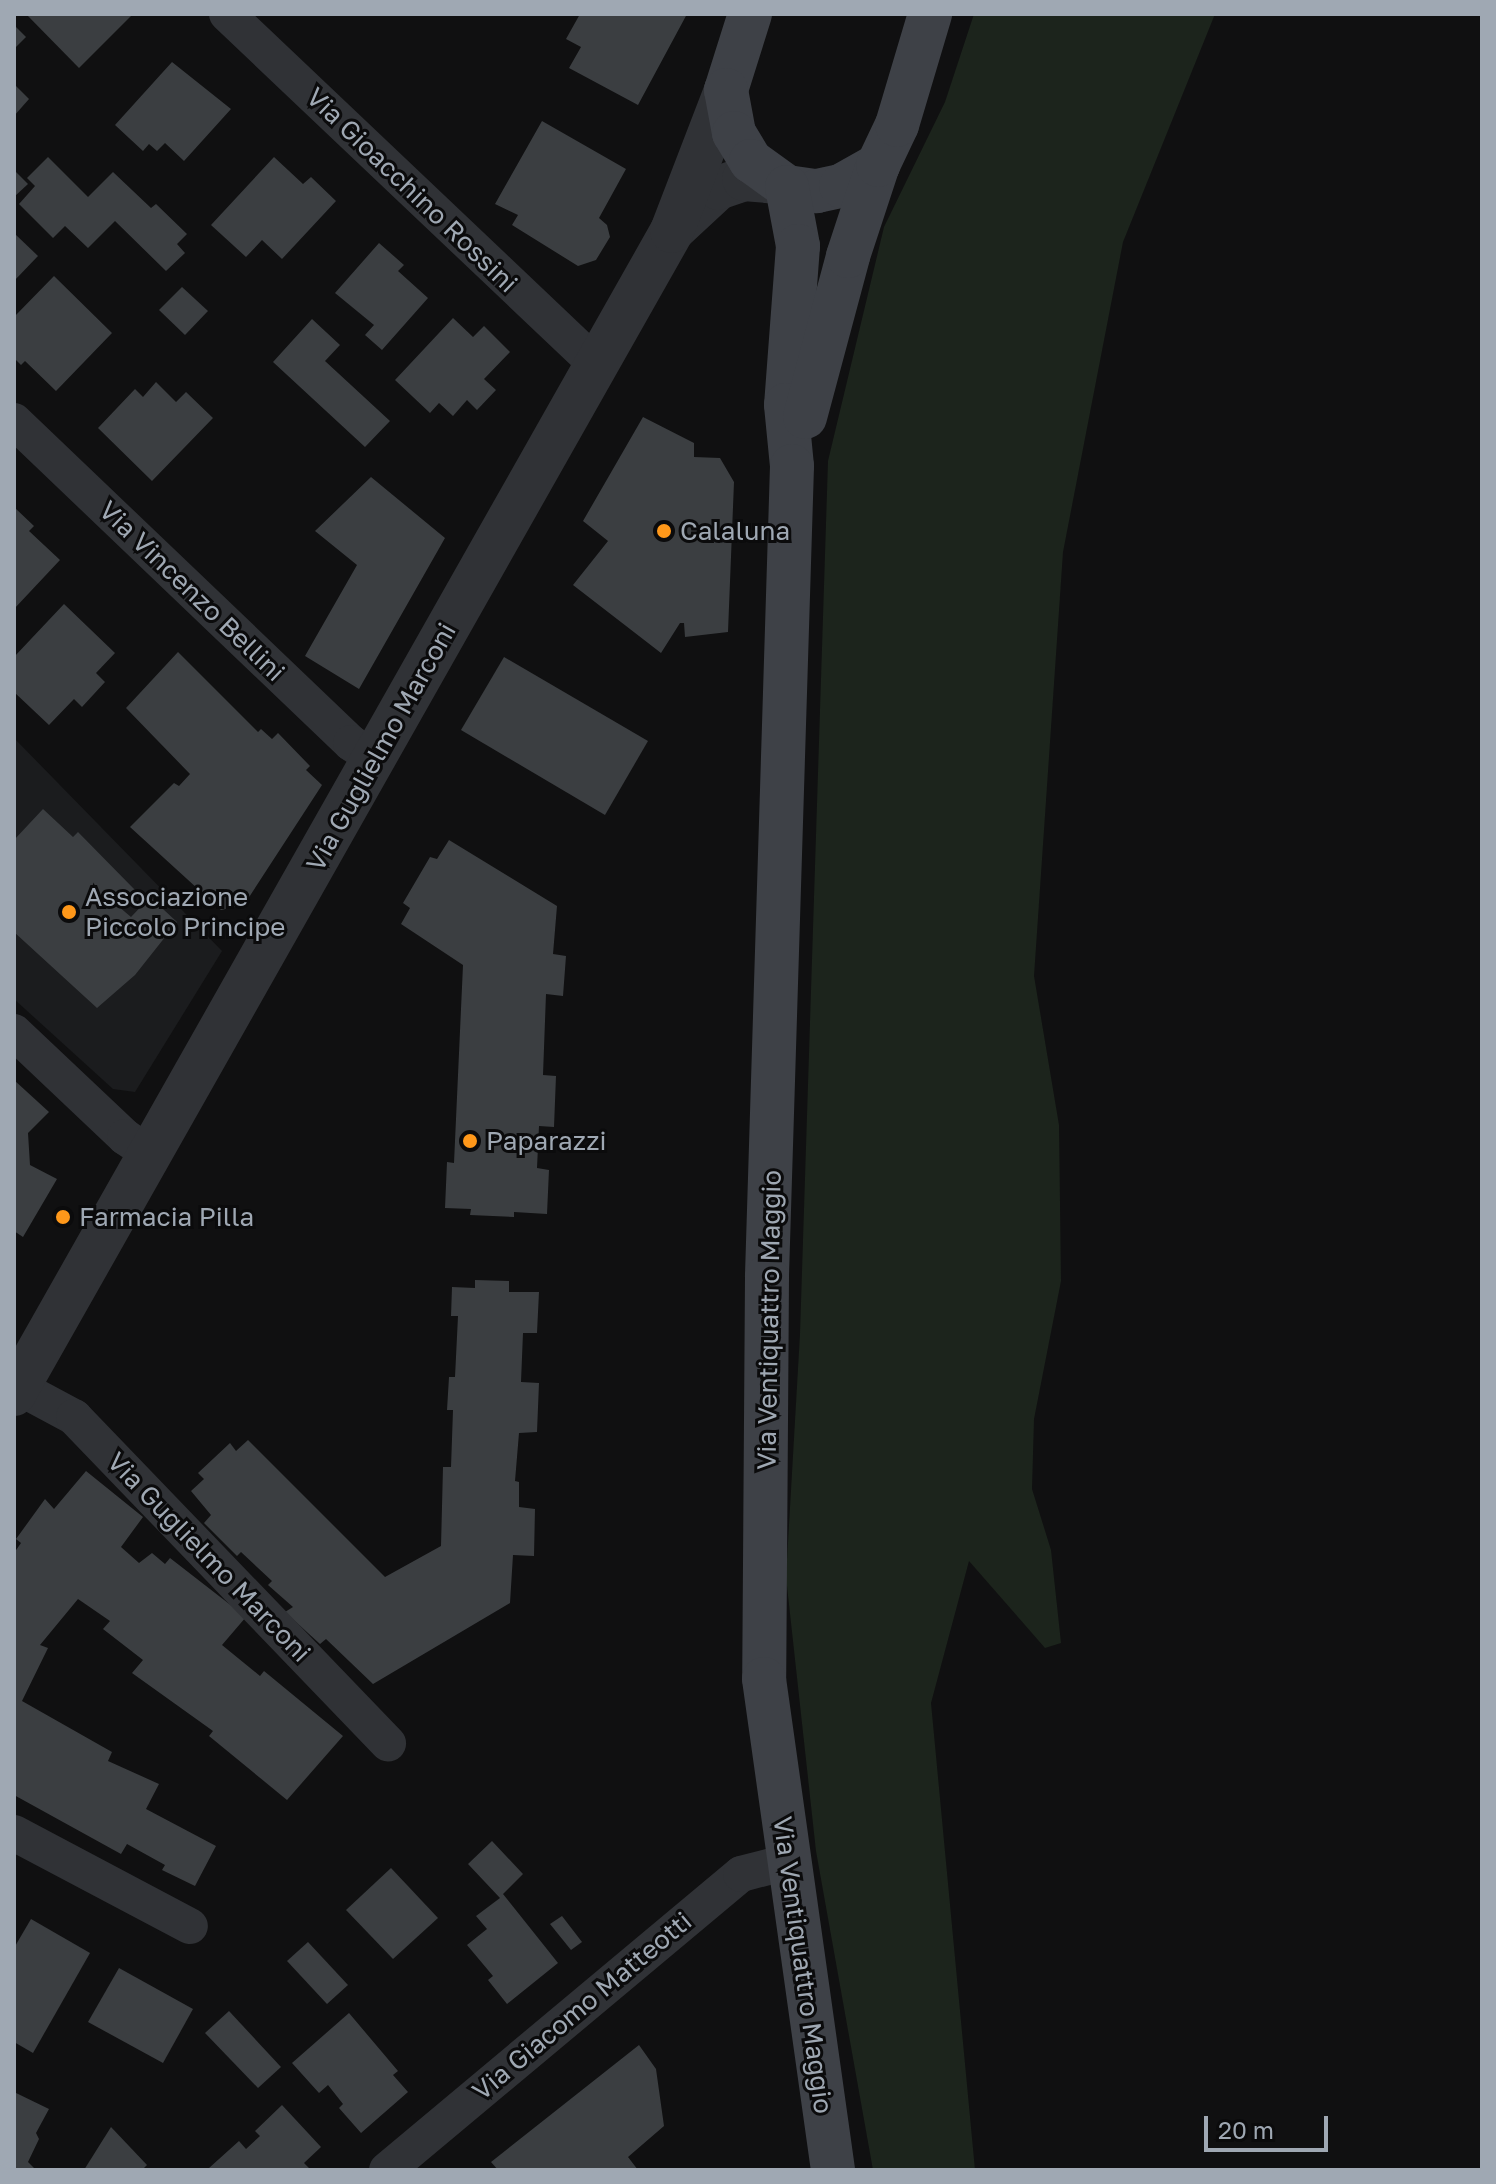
<!DOCTYPE html>
<html>
<head>
<meta charset="utf-8">
<style>
  body { margin:0 }
  #map { position:relative; width:1496px; height:2184px; overflow:hidden; background:#101011; font-family:"Golos Text",sans-serif }
  div>[style] { position:absolute }
  [style*='--x'] { left:calc(var(--x)*1px); top:calc(var(--y)*1px); width:calc(var(--w)*1px); rotate:calc(var(--a)*1deg) }
  .built>* { inset:0; background:#1b1c1e }
  .green>* { inset:0; background:#1c241c }
  .building>* { inset:0; background:#3b3e41 }
  .minor>* { height:36px; margin:-18px; padding:0 18px; transform-origin:18px; border-radius:18px; background:#303236 }
  .tertiary>* { height:44px; margin:-22px; padding:0 22px; transform-origin:22px; border-radius:22px; background:#303236 }
  .secondary>* { height:44px; margin:-22px; padding:0 22px; transform-origin:22px; border-radius:22px; background:#3e4147 }
  .dots>* { width:22px; height:22px; translate:-50% -50%; box-sizing:border-box; border:4px solid #0b0b0c; border-radius:50% }
  span { translate:-50% -50%; white-space:nowrap; text-align:center; line-height:1.15; -webkit-text-stroke:6px #0b0b0c; paint-order:stroke }
  .street-label { font-size:26px; color:#9fa8b3 }
  .poi-label { font-size:26px; color:#9fa8b3 }
  .left { translate:0 -50%; text-align:left }
  .frame { position:absolute; inset:0; border:16px solid #9fa8b3; pointer-events:none }
  .scale { position:absolute; left:1204px; top:2116px; width:124px; height:36px; box-sizing:border-box; border:4px solid #9fa8b3; border-top:0; padding-left:10px; font-size:24px; line-height:28px; white-space:nowrap; color:#9fa8b3; -webkit-text-stroke:6px #0b0b0c; paint-order:stroke }
</style>
</head>
<body>
<div id="map">
  <div class="built">
    <i style="clip-path:polygon(14px 738px,222px 951px,135px 1092px,113px 1089px,14px 999px)"></i>
  </div>
  <div class="green">
    <i style="clip-path:polygon(974px 14px,1215px 14px,1123px 242px,1063px 552px,1034px 976px,1059px 1125px,1061px 1281px,1034px 1419px,1032px 1489px,1051px 1550px,1061px 1643px,1045px 1648px,969px 1561px,931px 1703px,975px 2170px,873px 2170px,816px 1851px,786px 1577px,800px 1334px,828px 461px,884px 227px,945px 102px)"></i>
  </div>
  <div class="building">
    <i style="clip-path:polygon(26px 14px,133px 14px,79px 68px)"></i>
    <i style="clip-path:polygon(580px 14px,687px 14px,638px 105px,569px 68px,581px 47px,566px 39px)"></i>
    <i style="clip-path:polygon(14px 25px,26px 37px,14px 49px)"></i>
    <i style="clip-path:polygon(172px 62px,231px 109px,184px 161px,165px 143px,157px 151px,149px 144px,143px 151px,115px 125px)"></i>
    <i style="clip-path:polygon(14px 84px,29px 99px,14px 116px)"></i>
    <i style="clip-path:polygon(542px 121px,626px 169px,599px 218px,607px 225px,610px 237px,596px 260px,578px 266px,512px 225px,518px 215px,495px 204px)"></i>
    <i style="clip-path:polygon(48px 157px,88px 197px,113px 172px,151px 208px,156px 204px,187px 234px,177px 244px,185px 253px,166px 271px,115px 221px,88px 248px,65px 226px,53px 238px,19px 204px,35px 186px,27px 178px)"></i>
    <i style="clip-path:polygon(274px 157px,303px 184px,311px 177px,336px 201px,282px 259px,262px 240px,246px 257px,211px 225px)"></i>
    <i style="clip-path:polygon(14px 170px,28px 184px,14px 197px)"></i>
    <i style="clip-path:polygon(14px 233px,38px 256px,14px 281px)"></i>
    <i style="clip-path:polygon(379px 243px,404px 265px,398px 271px,428px 298px,382px 350px,365px 335px,374px 325px,335px 293px)"></i>
    <i style="clip-path:polygon(54px 276px,112px 333px,56px 391px,25px 361px,21px 365px,14px 358px,14px 317px)"></i>
    <i style="clip-path:polygon(182px 287px,208px 311px,185px 335px,159px 310px)"></i>
    <i style="clip-path:polygon(453px 318px,473px 337px,484px 326px,510px 352px,484px 379px,496px 390px,477px 410px,467px 400px,453px 416px,439px 403px,430px 413px,395px 380px)"></i>
    <i style="clip-path:polygon(312px 319px,340px 345px,325px 361px,390px 421px,365px 447px,273px 362px)"></i>
    <i style="clip-path:polygon(156px 382px,176px 402px,186px 392px,213px 418px,152px 481px,98px 428px,135px 389px,143px 397px)"></i>
    <i style="clip-path:polygon(643px 417px,694px 443px,694px 457px,720px 458px,734px 482px,728px 632px,685px 637px,684px 623px,680px 623px,661px 653px,573px 585px,608px 541px,583px 521px)"></i>
    <i style="clip-path:polygon(371px 477px,445px 538px,359px 689px,305px 656px,357px 565px,315px 531px)"></i>
    <i style="clip-path:polygon(14px 507px,34px 526px,29px 531px,60px 560px,14px 609px)"></i>
    <i style="clip-path:polygon(64px 604px,115px 653px,96px 673px,105px 682px,82px 707px,74px 699px,49px 725px,14px 692px,14px 657px)"></i>
    <i style="clip-path:polygon(178px 652px,258px 732px,261px 729px,272px 739px,278px 733px,310px 766px,306px 770px,322px 785px,244px 905px,221px 910px,130px 827px,174px 783px,179px 786px,190px 774px,126px 708px)"></i>
    <i style="clip-path:polygon(504px 657px,648px 741px,605px 815px,461px 730px)"></i>
    <i style="clip-path:polygon(43px 809px,73px 837px,78px 832px,135px 890px,118px 906px,131px 917px,150px 897px,177px 922px,135px 975px,97px 1008px,14px 932px,14px 840px)"></i>
    <i style="clip-path:polygon(449px 840px,557px 906px,553px 954px,566px 956px,563px 996px,546px 994px,543px 1075px,556px 1076px,554px 1127px,539px 1126px,537px 1168px,549px 1170px,547px 1214px,514px 1212px,514px 1217px,470px 1215px,471px 1209px,445px 1208px,447px 1162px,454px 1163px,463px 965px,401px 924px,410px 908px,403px 903px,430px 857px,437px 859px)"></i>
    <i style="clip-path:polygon(14px 1080px,49px 1112px,28px 1133px,30px 1165px,57px 1179px,23px 1237px,14px 1231px)"></i>
    <i style="clip-path:polygon(475px 1280px,509px 1281px,509px 1292px,539px 1292px,537px 1333px,523px 1333px,521px 1382px,539px 1383px,537px 1432px,519px 1433px,515px 1481px,519px 1482px,519px 1507px,535px 1509px,534px 1556px,513px 1555px,510px 1603px,373px 1684px,326px 1639px,320px 1644px,285px 1612px,293px 1607px,268px 1585px,272px 1581px,241px 1552px,237px 1556px,204px 1523px,211px 1515px,191px 1491px,204px 1479px,198px 1473px,230px 1443px,236px 1451px,248px 1440px,385px 1577px,441px 1546px,443px 1467px,451px 1467px,453px 1410px,447px 1410px,449px 1377px,455px 1377px,458px 1316px,451px 1316px,452px 1287px,475px 1288px)"></i>
    <i style="clip-path:polygon(86px 1471px,143px 1517px,121px 1547px,139px 1563px,152px 1553px,165px 1564px,170px 1558px,246px 1617px,222px 1645px,260px 1676px,264px 1671px,343px 1736px,287px 1800px,209px 1736px,213px 1731px,132px 1673px,143px 1660px,103px 1629px,110px 1621px,78px 1599px,40px 1645px,48px 1648px,22px 1701px,112px 1752px,108px 1761px,159px 1784px,146px 1809px,216px 1846px,195px 1886px,162px 1870px,165px 1865px,127px 1844px,121px 1854px,14px 1795px,14px 1553px,21px 1543px,16px 1539px,45px 1499px,54px 1509px)"></i>
    <i style="clip-path:polygon(492px 1841px,523px 1874px,503px 1894px,558px 1963px,507px 2004px,488px 1980px,493px 1976px,467px 1945px,487px 1929px,476px 1916px,500px 1898px,468px 1864px)"></i>
    <i style="clip-path:polygon(391px 1868px,438px 1918px,393px 1959px,346px 1910px)"></i>
    <i style="clip-path:polygon(562px 1916px,582px 1942px,571px 1950px,550px 1924px)"></i>
    <i style="clip-path:polygon(31px 1919px,90px 1953px,33px 2053px,14px 2042px,14px 1948px)"></i>
    <i style="clip-path:polygon(308px 1942px,348px 1985px,327px 2004px,287px 1961px)"></i>
    <i style="clip-path:polygon(119px 1968px,193px 2009px,163px 2063px,88px 2022px)"></i>
    <i style="clip-path:polygon(229px 2011px,281px 2067px,258px 2088px,205px 2033px)"></i>
    <i style="clip-path:polygon(349px 2013px,398px 2071px,393px 2075px,408px 2092px,361px 2133px,339px 2108px,343px 2104px,328px 2085px,319px 2093px,292px 2063px)"></i>
    <i style="clip-path:polygon(639px 2045px,656px 2069px,664px 2126px,628px 2157px,638px 2170px,498px 2170px,491px 2162px)"></i>
    <i style="clip-path:polygon(14px 2092px,49px 2109px,36px 2133px,39px 2139px,28px 2162px,36px 2170px,14px 2170px)"></i>
    <i style="clip-path:polygon(282px 2105px,321px 2147px,304px 2163px,311px 2170px,209px 2168px,239px 2141px,246px 2149px,260px 2136px,255px 2131px)"></i>
    <i style="clip-path:polygon(111px 2127px,147px 2165px,142px 2170px,84px 2170px)"></i>
  </div>
  <div class="minor">
    <i style="--x:227;--y:14;--w:511;--a:43.49"></i>
    <i style="--x:14;--y:421;--w:466;--a:43.7"></i>
    <i style="--x:351;--y:743;--w:27;--a:34"></i>
    <i style="--x:14;--y:1032;--w:153;--a:43.4"></i>
    <i style="--x:125;--y:1137;--w:30;--a:34"></i>
    <i style="--x:18;--y:1387;--w:64;--a:28.2"></i>
    <i style="--x:74;--y:1417;--w:453;--a:46.1"></i>
    <i style="--x:14;--y:1833;--w:199;--a:27.9"></i>
    <i style="--x:387;--y:2170;--w:461;--a:-39.9"></i>
    <i style="--x:741;--y:1874;--w:48;--a:-14.6"></i>
  </div>
  <div class="tertiary">
    <i style="--x:676;--y:227;--w:57;--a:-42.9"></i>
    <i style="--x:718;--y:188;--w:28;--a:-19"></i>
    <i style="--x:744;--y:179;--w:34;--a:5"></i>
    <i style="--x:14;--y:1394;--w:1336;--a:-60.5"></i>
    <i style="--x:672;--y:231;--w:151;--a:-69"></i>
  </div>
  <div class="secondary">
    <i style="--x:750;--y:14;--w:80;--a:107.5"></i>
    <i style="--x:726;--y:90;--w:44;--a:79.5"></i>
    <i style="--x:734;--y:133;--w:33;--a:59"></i>
    <i style="--x:751;--y:161;--w:44;--a:35.8"></i>
    <i style="--x:787;--y:187;--w:30;--a:8"></i>
    <i style="--x:817;--y:191;--w:25;--a:-12"></i>
    <i style="--x:841;--y:186;--w:43;--a:-29.6"></i>
    <i style="--x:787;--y:187;--w:60;--a:79.4"></i>
    <i style="--x:798;--y:246;--w:159;--a:94.3"></i>
    <i style="--x:786;--y:405;--w:61;--a:84.4"></i>
    <i style="--x:792;--y:466;--w:811;--a:91.77"></i>
    <i style="--x:767;--y:1277;--w:402;--a:90.4"></i>
    <i style="--x:764;--y:1679;--w:496;--a:82"></i>
    <i style="--x:805;--y:417;--w:167;--a:-75"></i>
    <i style="--x:848;--y:256;--w:96;--a:-71.8"></i>
    <i style="--x:878;--y:165;--w:44;--a:-64.6"></i>
    <i style="--x:897;--y:125;--w:116;--a:-73.4"></i>
  </div>
  <div class="dots">
    <i style="left:664px;top:531px;background:#ff981a"></i>
    <i style="left:69px;top:912px;background:#ff981a"></i>
    <i style="left:470px;top:1141px;background:#ff981a"></i>
    <i style="left:63px;top:1217px;background:#ff981a"></i>
  </div>
  <div class="street-label">
    <span style="left:412px;top:190px;rotate:44deg">Via Gioacchino Rossini</span>
    <span style="left:192px;top:591px;rotate:44deg">Via Vincenzo Bellini</span>
    <span style="left:381px;top:747px;rotate:-61deg">Via Guglielmo Marconi</span>
    <span style="left:769px;top:1320px;rotate:-89deg">Via Ventiquattro Maggio</span>
    <span style="left:209px;top:1557px;rotate:46deg">Via Guglielmo Marconi</span>
    <span style="left:803px;top:1965px;rotate:82deg">Via Ventiquattro Maggio</span>
    <span style="left:582px;top:2006px;rotate:-40deg">Via Giacomo Matteotti</span>
  </div>
  <div class="poi-label">
    <span class="left" style="left:680px;top:531px">Calaluna</span>
    <span class="left" style="left:85px;top:912px">Associazione<br>Piccolo Principe</span>
    <span class="left" style="left:486px;top:1141px">Paparazzi</span>
    <span class="left" style="left:79px;top:1217px">Farmacia Pilla</span>
  </div>
  <div class="frame"></div>
  <div class="scale">20 m</div>
</div>
</body>
</html>
